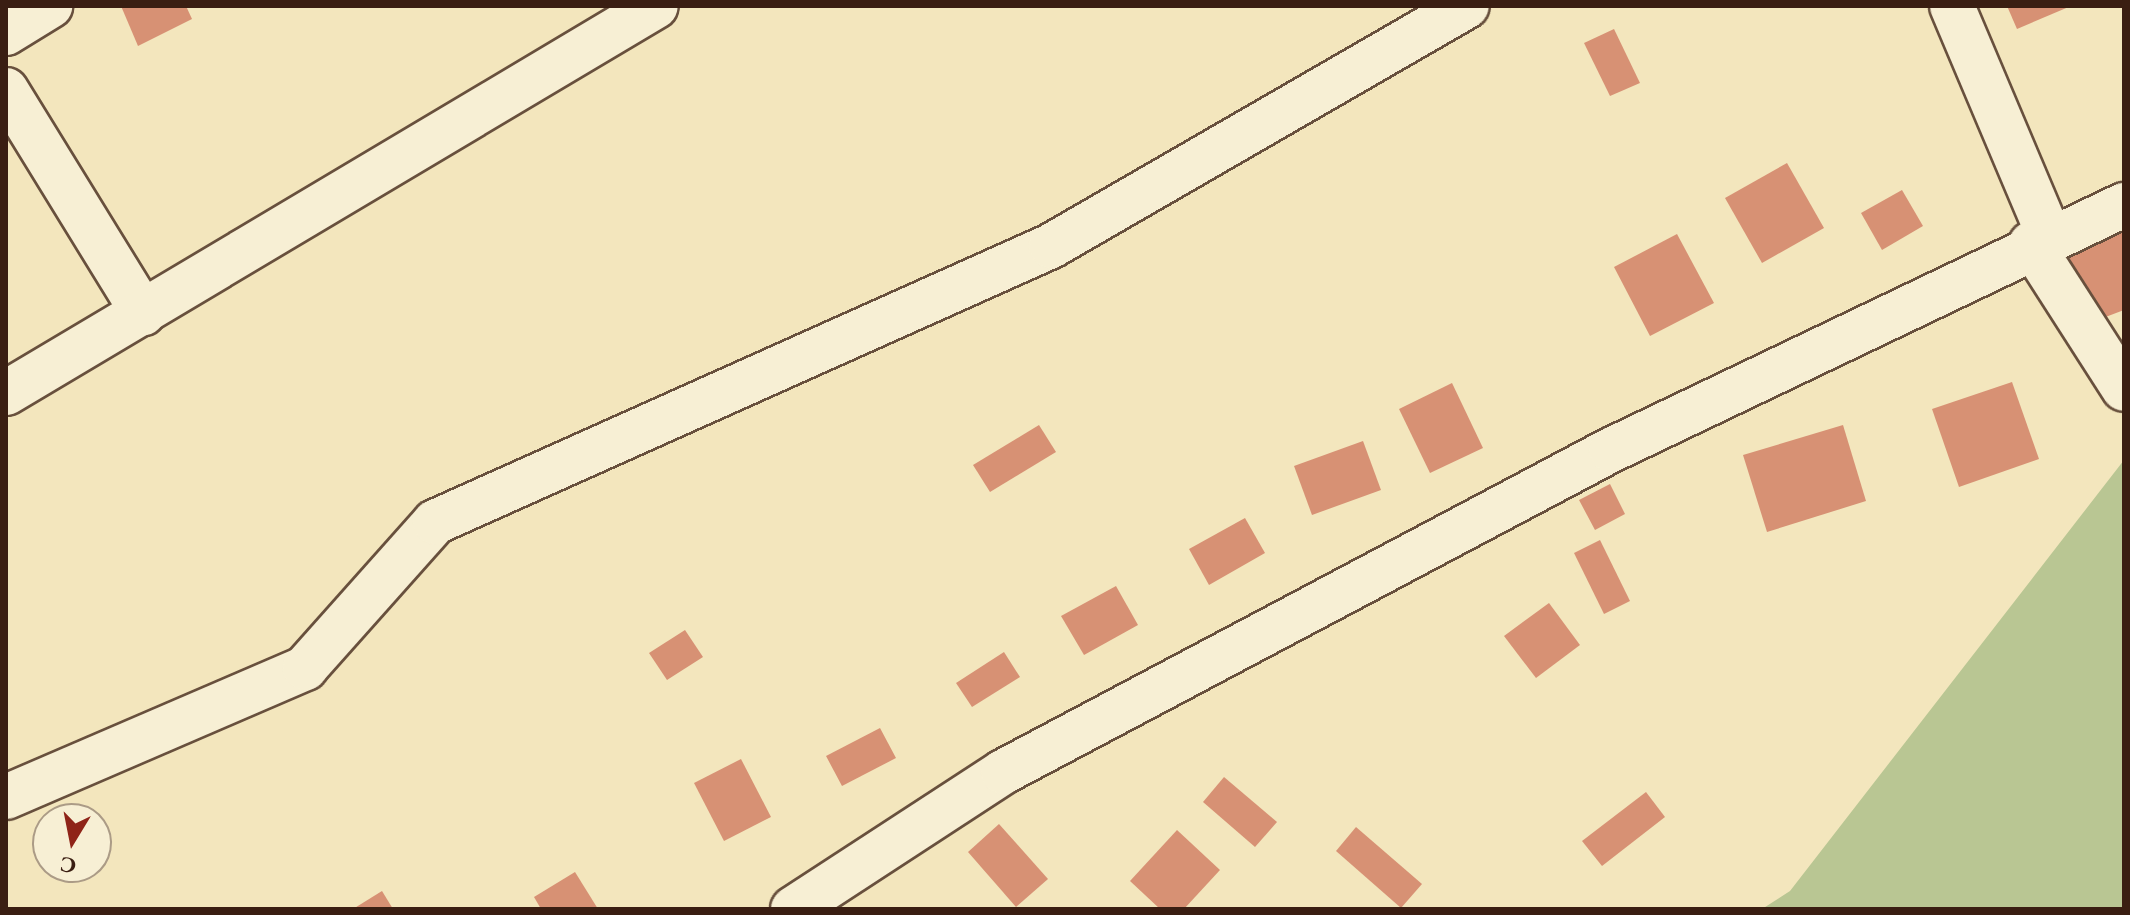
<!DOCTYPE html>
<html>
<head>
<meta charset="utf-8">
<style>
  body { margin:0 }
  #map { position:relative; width:2130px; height:915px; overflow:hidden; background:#f3e6bd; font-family:"EB Garamond",serif }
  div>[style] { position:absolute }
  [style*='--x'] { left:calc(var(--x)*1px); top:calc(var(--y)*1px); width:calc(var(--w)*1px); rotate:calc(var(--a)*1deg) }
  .green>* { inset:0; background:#b9c693 }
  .building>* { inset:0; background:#d79174 }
  .roads { filter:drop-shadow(2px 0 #68503d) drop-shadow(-2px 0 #68503d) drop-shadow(0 2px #68503d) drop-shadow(0 -2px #68503d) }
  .minor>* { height:44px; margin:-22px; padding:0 22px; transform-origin:22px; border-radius:22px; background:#f7efd4 }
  span { translate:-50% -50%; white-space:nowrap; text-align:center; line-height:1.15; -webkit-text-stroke:7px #f7efd4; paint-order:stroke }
  .frame { position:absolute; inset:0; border:8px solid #3a1e12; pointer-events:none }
  .north { position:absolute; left:32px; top:803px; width:80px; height:80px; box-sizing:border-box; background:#f7efd4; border:2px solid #ab9b86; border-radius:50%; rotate:190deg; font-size:22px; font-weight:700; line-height:32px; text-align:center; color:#3a1e12 }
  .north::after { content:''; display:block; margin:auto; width:28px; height:36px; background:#8f2418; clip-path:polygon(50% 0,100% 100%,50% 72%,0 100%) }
</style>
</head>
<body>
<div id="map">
  <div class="green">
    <i style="clip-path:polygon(2124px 460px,2124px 909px,1762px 909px,1790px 891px)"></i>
  </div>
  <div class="building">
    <i style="clip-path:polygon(121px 6px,186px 6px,192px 19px,138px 46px)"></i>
    <i style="clip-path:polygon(2007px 6px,2071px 6px,2017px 29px)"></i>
    <i style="clip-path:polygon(1614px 29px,1640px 83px,1610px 96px,1584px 43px)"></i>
    <i style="clip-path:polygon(1787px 163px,1824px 228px,1762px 263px,1725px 198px)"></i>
    <i style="clip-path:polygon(1902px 190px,1923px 226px,1882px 250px,1861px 213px)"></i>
    <i style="clip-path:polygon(2124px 217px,2124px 310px,2095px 321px,2063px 242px)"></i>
    <i style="clip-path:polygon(1677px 234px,1714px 303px,1650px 336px,1614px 267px)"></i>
    <i style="clip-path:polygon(2012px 382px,2039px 459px,1959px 487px,1932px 409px)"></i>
    <i style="clip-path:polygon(1452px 383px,1483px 448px,1430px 473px,1399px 409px)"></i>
    <i style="clip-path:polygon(1039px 425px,1056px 452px,990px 492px,973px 465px)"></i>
    <i style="clip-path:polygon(1843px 425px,1866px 501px,1767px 532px,1743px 455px)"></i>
    <i style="clip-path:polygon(1363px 441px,1381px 490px,1312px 515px,1294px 466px)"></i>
    <i style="clip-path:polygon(1610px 484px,1625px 514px,1595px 530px,1579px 500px)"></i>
    <i style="clip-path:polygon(1245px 518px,1265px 553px,1209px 585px,1189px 549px)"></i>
    <i style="clip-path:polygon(1600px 540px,1630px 601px,1604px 614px,1574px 553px)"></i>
    <i style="clip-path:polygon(1116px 586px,1138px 625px,1084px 655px,1061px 616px)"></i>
    <i style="clip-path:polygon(1549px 603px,1580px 645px,1536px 678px,1504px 636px)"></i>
    <i style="clip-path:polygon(685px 630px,703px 657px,667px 680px,649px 653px)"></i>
    <i style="clip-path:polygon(1004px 652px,1020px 677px,972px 707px,956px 683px)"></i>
    <i style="clip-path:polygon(880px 728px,896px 758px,842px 786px,826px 756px)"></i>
    <i style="clip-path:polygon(741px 759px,771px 817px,724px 841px,694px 783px)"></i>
    <i style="clip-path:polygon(1224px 777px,1277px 822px,1255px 847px,1203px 802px)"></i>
    <i style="clip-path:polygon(1646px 792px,1665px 817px,1602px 866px,1582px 841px)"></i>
    <i style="clip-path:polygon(999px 824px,1048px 879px,1016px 907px,968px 852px)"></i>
    <i style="clip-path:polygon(1356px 827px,1422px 884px,1401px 908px,1336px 851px)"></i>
    <i style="clip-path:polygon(1177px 830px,1220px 870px,1184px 909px,1160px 909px,1130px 881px)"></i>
    <i style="clip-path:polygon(575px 872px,598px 909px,541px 909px,534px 897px)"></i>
    <i style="clip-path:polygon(382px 891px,393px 909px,353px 909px)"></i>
  </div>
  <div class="roads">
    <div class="minor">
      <i style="--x:1952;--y:6;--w:250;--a:67.1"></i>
      <i style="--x:6;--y:33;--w:52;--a:-31.5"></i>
      <i style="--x:6;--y:90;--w:262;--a:58.4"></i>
      <i style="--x:2031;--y:244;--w:172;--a:57.3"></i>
      <i style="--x:6;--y:393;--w:756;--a:-30.77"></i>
      <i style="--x:6;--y:797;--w:326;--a:-23.3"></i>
      <i style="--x:305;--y:668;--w:195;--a:-48.3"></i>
      <i style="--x:435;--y:522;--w:675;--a:-24.13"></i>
      <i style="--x:1051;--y:246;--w:480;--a:-30"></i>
      <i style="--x:793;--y:909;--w:251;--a:-33.1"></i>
      <i style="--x:1003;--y:772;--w:688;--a:-27.91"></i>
      <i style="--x:1611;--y:450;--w:569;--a:-25.53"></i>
    </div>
  </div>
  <div class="frame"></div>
  <div class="north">С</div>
</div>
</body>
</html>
